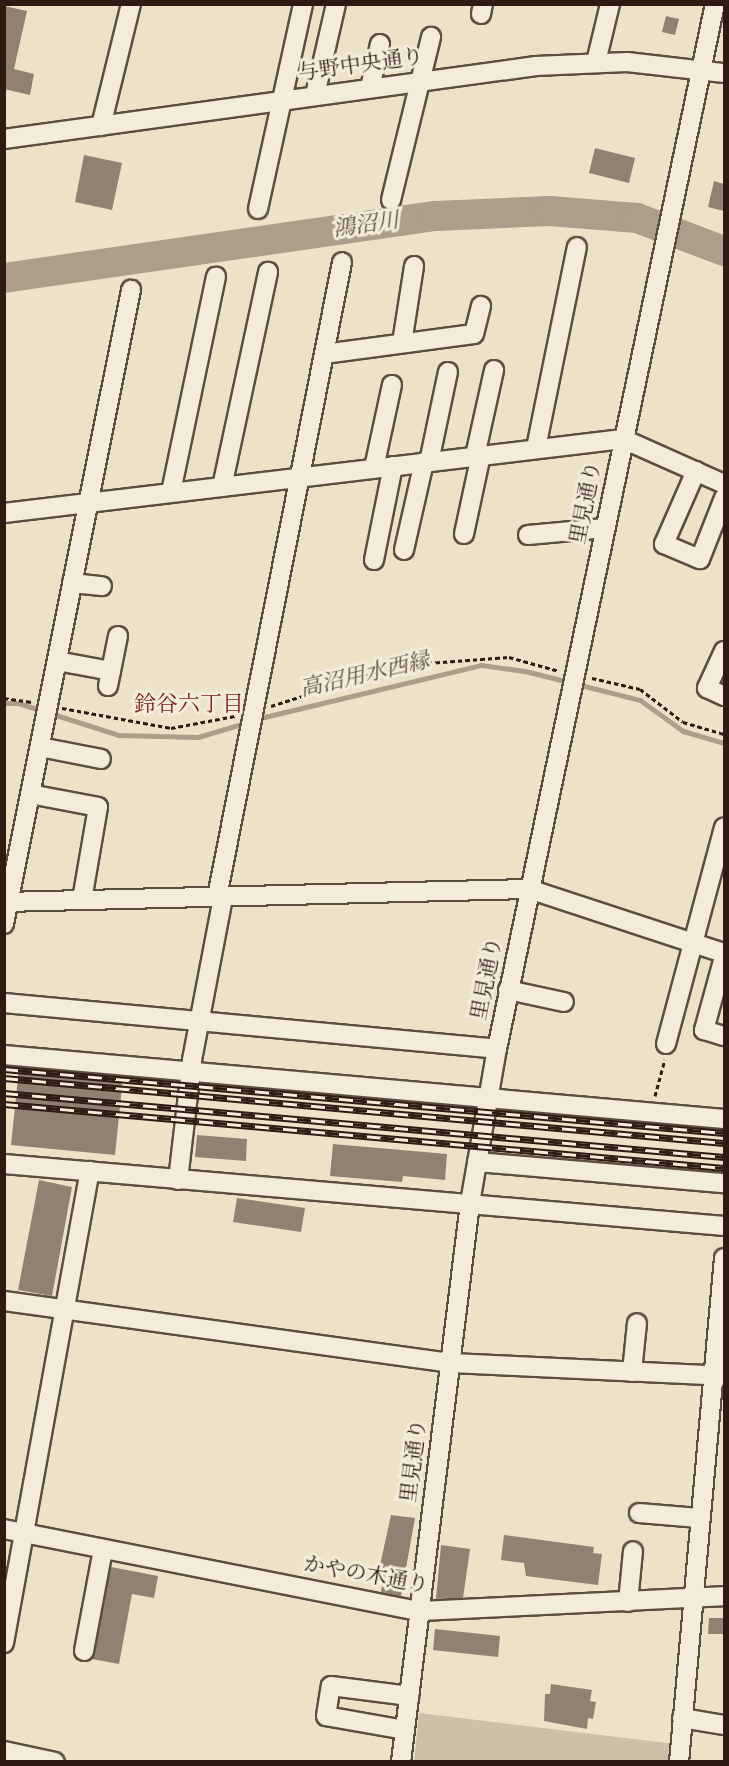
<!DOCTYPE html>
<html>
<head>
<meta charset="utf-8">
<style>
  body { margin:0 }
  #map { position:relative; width:729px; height:1766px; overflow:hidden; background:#ece2c8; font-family:"Old Standard TT","Noto Serif JP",serif }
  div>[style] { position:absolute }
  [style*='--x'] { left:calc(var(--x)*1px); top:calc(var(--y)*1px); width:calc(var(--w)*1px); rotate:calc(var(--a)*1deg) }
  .green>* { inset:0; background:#ccc0a9 }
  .stream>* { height:5px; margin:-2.5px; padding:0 2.5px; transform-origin:2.5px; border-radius:2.5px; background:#ab9e8b }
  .river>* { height:30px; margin:-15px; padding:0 15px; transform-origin:15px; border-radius:15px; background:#ab9e8b }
  .building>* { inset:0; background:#908272 }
  .path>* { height:3px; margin-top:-1.5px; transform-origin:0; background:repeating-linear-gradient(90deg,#2d1b14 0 4.5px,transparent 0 7.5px) }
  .roads { filter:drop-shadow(2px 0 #5d4d41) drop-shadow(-2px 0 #5d4d41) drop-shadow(0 2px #5d4d41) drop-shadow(0 -2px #5d4d41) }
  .minor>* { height:18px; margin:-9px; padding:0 9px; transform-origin:9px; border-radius:9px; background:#f3ecdb }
  .rail>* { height:7px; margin-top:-3.5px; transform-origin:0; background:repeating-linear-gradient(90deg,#f3ecdb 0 14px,#2d1b14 0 28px); box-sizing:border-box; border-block:2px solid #2d1b14 }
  span { translate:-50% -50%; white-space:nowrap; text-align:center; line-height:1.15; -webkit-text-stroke:6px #f3ecdb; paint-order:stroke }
  .street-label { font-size:21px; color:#2d1b14 }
  .water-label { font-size:22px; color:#5f4f44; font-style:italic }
  .neighbourhood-label { font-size:22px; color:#7a1f14 }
  .frame { position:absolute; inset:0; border:6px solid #2d1b14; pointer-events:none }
</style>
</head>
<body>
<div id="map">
  <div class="green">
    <i style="clip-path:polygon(419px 1713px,675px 1744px,675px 1761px,414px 1762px)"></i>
  </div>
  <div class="stream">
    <i style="--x:4;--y:703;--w:14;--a:0"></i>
    <i style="--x:18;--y:703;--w:106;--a:17.6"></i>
    <i style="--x:119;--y:735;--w:79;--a:1.5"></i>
    <i style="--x:198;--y:737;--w:52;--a:-16.7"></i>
    <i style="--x:256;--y:719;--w:231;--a:-13.5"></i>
    <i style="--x:481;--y:665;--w:44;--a:7.8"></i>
    <i style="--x:525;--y:671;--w:119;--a:14.2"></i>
    <i style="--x:640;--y:700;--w:53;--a:35.8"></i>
    <i style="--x:683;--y:731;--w:43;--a:16.3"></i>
  </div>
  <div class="river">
    <i style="--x:4;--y:278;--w:436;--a:-8.2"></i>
    <i style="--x:436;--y:216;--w:114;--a:-2.5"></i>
    <i style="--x:550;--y:211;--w:87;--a:4.6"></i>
    <i style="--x:637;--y:218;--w:93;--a:20.8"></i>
  </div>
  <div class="building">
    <i style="clip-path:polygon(4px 6px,27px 11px,14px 69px,34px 74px,30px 95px,4px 89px)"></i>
    <i style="clip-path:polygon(666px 16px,679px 19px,675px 35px,662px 32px)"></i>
    <i style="clip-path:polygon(595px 148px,635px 158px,629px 183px,589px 173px)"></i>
    <i style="clip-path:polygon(84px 155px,122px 163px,112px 210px,75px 202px)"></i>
    <i style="clip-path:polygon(714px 181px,724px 184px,724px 211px,708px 207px)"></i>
    <i style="clip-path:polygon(19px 1068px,123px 1077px,115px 1155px,11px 1145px)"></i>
    <i style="clip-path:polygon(197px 1135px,247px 1139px,246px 1161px,195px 1157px)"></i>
    <i style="clip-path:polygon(333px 1144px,447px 1154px,445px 1180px,403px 1176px,402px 1182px,330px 1176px)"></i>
    <i style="clip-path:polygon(39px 1180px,72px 1187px,52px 1296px,18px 1290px)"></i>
    <i style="clip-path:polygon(237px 1198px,305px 1208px,301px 1232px,233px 1222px)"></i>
    <i style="clip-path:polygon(391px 1515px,415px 1518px,401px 1596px,381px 1592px,383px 1580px,377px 1579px)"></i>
    <i style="clip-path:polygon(504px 1535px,594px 1547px,593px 1553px,602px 1554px,598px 1585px,526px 1576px,524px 1563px,501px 1560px)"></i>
    <i style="clip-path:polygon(441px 1545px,470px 1549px,463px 1598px,436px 1599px)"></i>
    <i style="clip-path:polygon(111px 1567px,158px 1576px,154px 1598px,132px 1594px,119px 1664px,92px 1659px)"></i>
    <i style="clip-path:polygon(709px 1618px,724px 1618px,724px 1634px,708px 1634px)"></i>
    <i style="clip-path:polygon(435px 1629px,500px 1636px,498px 1657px,433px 1650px)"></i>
    <i style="clip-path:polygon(551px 1684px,592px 1690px,590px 1701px,596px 1702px,593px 1719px,588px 1718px,587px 1729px,544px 1721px,545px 1694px,550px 1694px)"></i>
  </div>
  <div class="path">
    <i style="--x:592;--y:678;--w:49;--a:12.9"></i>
    <i style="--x:640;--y:689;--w:54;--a:37.5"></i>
    <i style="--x:683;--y:722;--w:43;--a:16.3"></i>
    <i style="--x:4;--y:698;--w:28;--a:8"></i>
    <i style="--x:271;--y:706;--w:99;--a:-17.7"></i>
    <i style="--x:365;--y:676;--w:64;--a:-11.7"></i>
    <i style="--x:428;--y:663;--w:81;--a:-4.2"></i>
    <i style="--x:509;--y:657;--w:52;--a:15.6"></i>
    <i style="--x:62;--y:708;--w:111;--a:10.4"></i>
    <i style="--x:171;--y:728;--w:65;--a:-10.6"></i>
    <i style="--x:655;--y:1096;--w:38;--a:-75"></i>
  </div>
  <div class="roads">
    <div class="minor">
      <i style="--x:481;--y:14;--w:10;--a:-79"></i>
      <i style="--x:596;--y:62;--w:60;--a:-76.4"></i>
      <i style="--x:370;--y:88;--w:45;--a:-77.2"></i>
      <i style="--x:315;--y:95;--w:93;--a:-77"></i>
      <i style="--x:101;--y:126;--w:126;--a:-76.2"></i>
      <i style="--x:4;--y:139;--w:537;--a:-7.81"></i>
      <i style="--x:536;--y:66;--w:91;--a:-2.5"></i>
      <i style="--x:627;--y:62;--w:98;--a:6.5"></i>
      <i style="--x:391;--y:200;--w:168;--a:-76.2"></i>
      <i style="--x:258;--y:209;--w:210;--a:-77.6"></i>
      <i style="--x:402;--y:343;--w:78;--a:-81.1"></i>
      <i style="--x:324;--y:354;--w:151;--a:-7.6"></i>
      <i style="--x:474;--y:334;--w:29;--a:-76"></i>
      <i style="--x:536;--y:448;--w:205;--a:-78.5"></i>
      <i style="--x:475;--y:456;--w:88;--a:-77.5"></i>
      <i style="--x:429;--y:462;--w:92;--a:-78.1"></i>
      <i style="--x:374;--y:468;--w:85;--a:-77.8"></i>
      <i style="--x:696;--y:471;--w:80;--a:113.7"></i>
      <i style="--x:664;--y:544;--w:39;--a:23"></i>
      <i style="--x:700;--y:559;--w:66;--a:-68.5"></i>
      <i style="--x:222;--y:487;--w:220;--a:-77.9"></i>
      <i style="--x:171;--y:492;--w:220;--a:-78.2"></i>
      <i style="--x:4;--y:513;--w:623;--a:-6.82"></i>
      <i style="--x:623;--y:439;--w:111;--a:24"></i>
      <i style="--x:464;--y:534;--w:81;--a:-77.9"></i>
      <i style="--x:528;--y:535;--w:77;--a:-5.2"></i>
      <i style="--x:404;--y:550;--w:90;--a:-77.2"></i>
      <i style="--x:374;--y:560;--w:96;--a:-78.6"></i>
      <i style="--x:72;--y:583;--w:30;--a:6"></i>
      <i style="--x:724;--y:651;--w:41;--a:114.7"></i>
      <i style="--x:707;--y:688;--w:19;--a:25"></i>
      <i style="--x:57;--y:661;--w:55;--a:10.5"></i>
      <i style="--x:108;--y:686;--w:51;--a:-78.7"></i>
      <i style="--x:40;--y:747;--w:62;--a:11.1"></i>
      <i style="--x:30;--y:794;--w:69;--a:10.8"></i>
      <i style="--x:98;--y:807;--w:94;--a:99.8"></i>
      <i style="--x:217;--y:897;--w:647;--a:-78.86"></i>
      <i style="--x:4;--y:902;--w:525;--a:-1.42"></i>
      <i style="--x:529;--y:889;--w:205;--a:18.2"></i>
      <i style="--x:4;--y:924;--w:647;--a:-78.67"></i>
      <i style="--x:724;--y:957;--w:76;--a:105.3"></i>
      <i style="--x:704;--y:1030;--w:21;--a:17"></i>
      <i style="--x:508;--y:990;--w:57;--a:12.1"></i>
      <i style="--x:4;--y:1003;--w:495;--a:5.3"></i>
      <i style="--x:666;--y:1044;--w:224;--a:-75"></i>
      <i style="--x:4;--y:1055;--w:723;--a:5.08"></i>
      <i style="--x:477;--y:1162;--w:248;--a:4.9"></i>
      <i style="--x:4;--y:1164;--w:723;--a:4.92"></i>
      <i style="--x:178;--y:1180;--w:121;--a:-83.3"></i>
      <i style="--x:192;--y:1060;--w:166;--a:-79.2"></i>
      <i style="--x:4;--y:1301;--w:450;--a:7.9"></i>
      <i style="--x:450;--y:1363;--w:274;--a:2.7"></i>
      <i style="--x:632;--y:1372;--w:49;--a:-84.2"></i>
      <i style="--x:639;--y:1513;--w:60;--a:4.8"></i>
      <i style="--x:4;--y:1529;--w:424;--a:11.2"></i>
      <i style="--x:420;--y:1611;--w:304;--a:-2.8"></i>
      <i style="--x:628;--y:1602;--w:51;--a:-84.4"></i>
      <i style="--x:4;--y:1643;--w:480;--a:-79.7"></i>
      <i style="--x:84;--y:1651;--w:104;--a:-79.4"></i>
      <i style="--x:682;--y:1718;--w:43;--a:9.5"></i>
      <i style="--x:405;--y:1730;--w:80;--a:-170"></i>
      <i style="--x:326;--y:1716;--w:30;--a:-81"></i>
      <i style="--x:331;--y:1686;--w:79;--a:7.3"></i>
      <i style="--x:4;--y:1751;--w:52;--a:12.2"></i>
      <i style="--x:401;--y:1762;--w:563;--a:-82.96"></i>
      <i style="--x:470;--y:1203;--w:156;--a:-80.1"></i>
      <i style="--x:497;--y:1049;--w:1067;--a:-78.22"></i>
      <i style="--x:679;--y:1762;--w:506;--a:-84.9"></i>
    </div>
  </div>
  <div class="rail">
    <i style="--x:4;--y:1069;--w:723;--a:5.08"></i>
    <i style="--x:4;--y:1078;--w:723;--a:5.16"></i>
    <i style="--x:4;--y:1093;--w:723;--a:5.08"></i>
    <i style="--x:4;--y:1104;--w:723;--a:5.08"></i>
  </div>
  <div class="street-label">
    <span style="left:361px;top:66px;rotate:-8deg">与野中央通り</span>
    <span style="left:587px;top:503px;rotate:-79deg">里見通り</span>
    <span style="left:488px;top:979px;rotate:-79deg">里見通り</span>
    <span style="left:415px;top:1461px;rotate:-83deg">里見通り</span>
    <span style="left:366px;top:1576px;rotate:10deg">かやの木通り</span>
  </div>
  <div class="water-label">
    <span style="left:366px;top:226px;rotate:-8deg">鴻沼川</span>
    <span style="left:365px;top:676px;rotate:-13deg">高沼用水西縁</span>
  </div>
  <div class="neighbourhood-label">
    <span style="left:189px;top:706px">鈴谷六丁目</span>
  </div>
  <div class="frame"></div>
</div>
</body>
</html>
